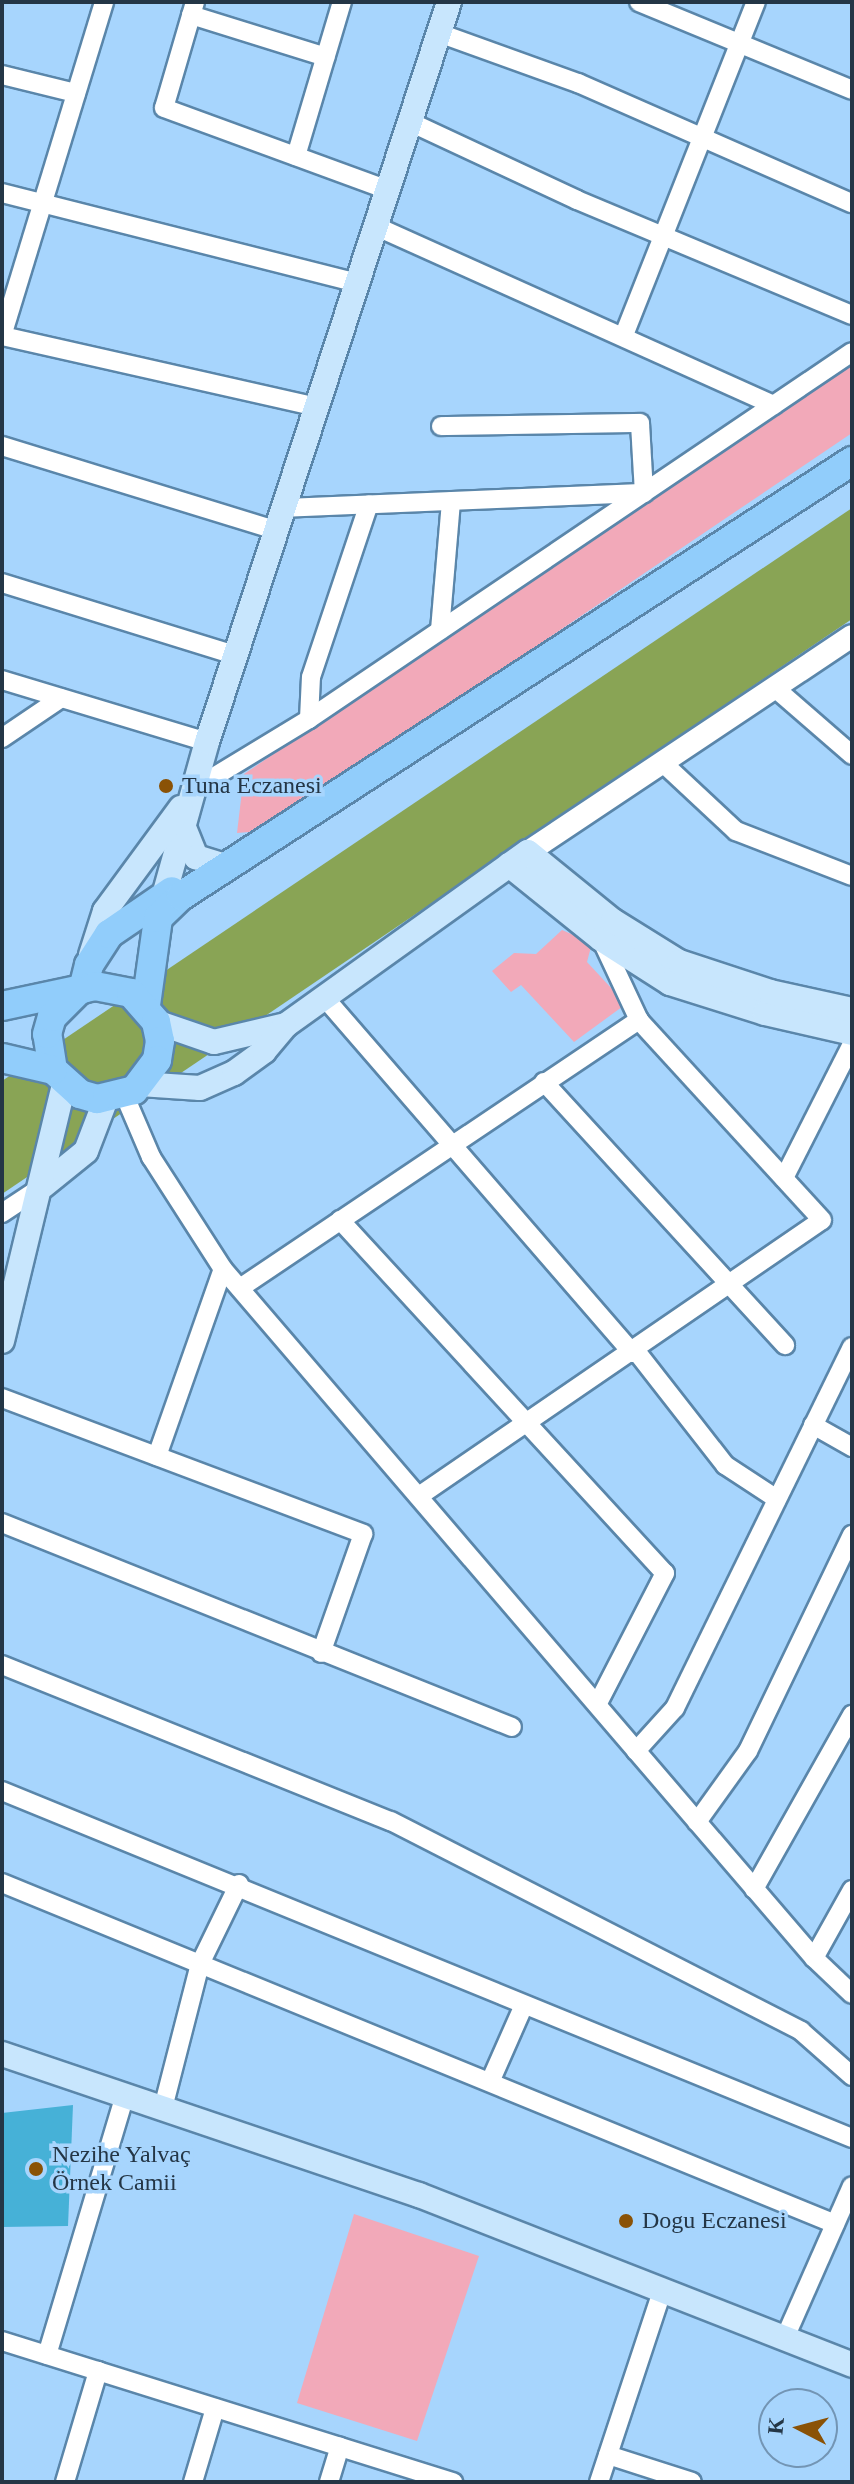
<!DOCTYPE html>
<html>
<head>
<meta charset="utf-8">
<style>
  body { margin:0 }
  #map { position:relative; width:854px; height:2484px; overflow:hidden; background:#a7d5fd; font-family:"Times New Roman",serif }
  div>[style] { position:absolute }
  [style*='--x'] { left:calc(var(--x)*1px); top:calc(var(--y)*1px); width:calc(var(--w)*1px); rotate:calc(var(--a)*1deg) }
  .green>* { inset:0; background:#f2a9b9 }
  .water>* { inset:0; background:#89a455 }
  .building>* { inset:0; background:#46b1d7 }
  .roads { filter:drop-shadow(2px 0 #5a86aa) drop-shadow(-2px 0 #5a86aa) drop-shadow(0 2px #5a86aa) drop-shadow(0 -2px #5a86aa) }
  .minor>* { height:18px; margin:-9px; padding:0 9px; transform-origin:9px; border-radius:9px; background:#fff }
  .tertiary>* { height:22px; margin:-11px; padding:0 11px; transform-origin:11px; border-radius:11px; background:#fff }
  .secondary>* { height:24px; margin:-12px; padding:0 12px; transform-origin:12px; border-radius:12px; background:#c8e6fd }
  .primary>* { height:28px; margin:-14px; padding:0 14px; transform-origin:14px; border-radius:14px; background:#91cdfb }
  .dots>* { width:22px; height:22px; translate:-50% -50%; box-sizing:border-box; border:4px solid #a7d5fd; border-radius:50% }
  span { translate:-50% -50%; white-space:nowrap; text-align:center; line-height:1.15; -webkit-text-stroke:7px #a7d5fd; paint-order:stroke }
  .poi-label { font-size:24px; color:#243646 }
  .left { translate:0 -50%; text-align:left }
  .frame { position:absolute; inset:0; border:4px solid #243646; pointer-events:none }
  .north { position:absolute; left:758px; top:2388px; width:80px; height:80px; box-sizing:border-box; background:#a7d5fd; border:2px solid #7395b4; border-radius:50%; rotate:276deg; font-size:22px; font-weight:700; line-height:32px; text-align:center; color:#243646 }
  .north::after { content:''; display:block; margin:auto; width:28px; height:36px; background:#8a5206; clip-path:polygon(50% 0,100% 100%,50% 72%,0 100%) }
</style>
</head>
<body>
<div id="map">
  <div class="green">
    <i style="clip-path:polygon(852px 363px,852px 433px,449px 705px,249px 832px,237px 833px,244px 774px)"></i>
    <i style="clip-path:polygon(562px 930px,592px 943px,587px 962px,626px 1004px,574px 1042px,521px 985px,511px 992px,492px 971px,514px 953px,536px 954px)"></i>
    <i style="clip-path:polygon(354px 2214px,479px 2256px,417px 2441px,297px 2403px)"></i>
  </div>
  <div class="water">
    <i style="clip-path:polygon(852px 508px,852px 619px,2px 1194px,2px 1081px)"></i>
  </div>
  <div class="building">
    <i style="clip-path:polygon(73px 2105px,68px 2226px,2px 2227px,2px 2113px)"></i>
  </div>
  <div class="roads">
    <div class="minor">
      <i style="--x:195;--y:2;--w:110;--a:106.3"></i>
      <i style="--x:164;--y:108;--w:239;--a:20.1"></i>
      <i style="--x:639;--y:2;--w:230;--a:22.4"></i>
      <i style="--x:191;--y:15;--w:141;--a:17.3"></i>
      <i style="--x:439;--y:33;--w:148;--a:19.8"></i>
      <i style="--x:578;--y:83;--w:299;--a:23.7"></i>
      <i style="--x:2;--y:75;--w:76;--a:13.7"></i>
      <i style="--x:410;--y:122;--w:184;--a:25"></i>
      <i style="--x:577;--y:200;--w:298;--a:22.7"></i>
      <i style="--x:296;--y:156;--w:161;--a:-73.4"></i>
      <i style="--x:2;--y:193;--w:366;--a:14.2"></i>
      <i style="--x:375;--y:226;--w:437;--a:24.2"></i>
      <i style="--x:624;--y:335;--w:358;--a:-68.4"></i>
      <i style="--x:2;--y:336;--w:349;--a:-73"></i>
      <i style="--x:2;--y:336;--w:322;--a:12.7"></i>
      <i style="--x:2;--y:446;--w:286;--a:17.1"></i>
      <i style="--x:283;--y:508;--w:361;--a:-2.4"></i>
      <i style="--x:644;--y:493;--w:70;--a:-93.3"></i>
      <i style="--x:640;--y:423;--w:199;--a:179.1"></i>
      <i style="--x:2;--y:583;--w:244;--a:17.2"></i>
      <i style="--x:440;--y:630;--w:129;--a:-85.1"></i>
      <i style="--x:2;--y:680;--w:214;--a:16.8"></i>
      <i style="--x:775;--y:688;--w:102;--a:41"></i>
      <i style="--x:309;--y:719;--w:42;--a:-87.3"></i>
      <i style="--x:311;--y:677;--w:182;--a:-71.5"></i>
      <i style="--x:2;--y:738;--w:71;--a:-34.1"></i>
      <i style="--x:663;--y:763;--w:100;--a:43"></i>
      <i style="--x:736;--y:831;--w:124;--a:21.2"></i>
      <i style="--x:194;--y:789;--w:135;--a:-31.3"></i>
      <i style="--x:309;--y:719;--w:655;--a:-34.05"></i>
      <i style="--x:324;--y:997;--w:471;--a:49.1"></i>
      <i style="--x:544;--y:1082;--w:357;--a:47.5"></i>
      <i style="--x:124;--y:1094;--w:69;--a:66.8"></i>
      <i style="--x:151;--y:1157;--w:133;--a:57.3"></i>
      <i style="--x:223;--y:1269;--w:908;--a:49.38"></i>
      <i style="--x:814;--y:1958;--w:52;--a:43.5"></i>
      <i style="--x:784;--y:1178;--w:150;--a:-63.1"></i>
      <i style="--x:2;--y:1213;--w:49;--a:-33.4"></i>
      <i style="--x:340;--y:1220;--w:480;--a:47.4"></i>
      <i style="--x:665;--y:1573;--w:148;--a:117.3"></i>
      <i style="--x:240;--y:1288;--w:481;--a:-33.9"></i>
      <i style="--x:636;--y:1351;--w:145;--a:52"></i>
      <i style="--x:725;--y:1465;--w:62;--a:33.2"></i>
      <i style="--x:2;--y:1398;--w:386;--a:20.6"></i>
      <i style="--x:363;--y:1534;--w:126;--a:109.4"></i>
      <i style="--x:813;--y:1425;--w:45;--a:29.4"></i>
      <i style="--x:157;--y:1456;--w:198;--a:-70.6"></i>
      <i style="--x:419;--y:1496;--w:488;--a:-34.4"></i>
      <i style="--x:822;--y:1220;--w:271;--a:-132.5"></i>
      <i style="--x:639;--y:1020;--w:89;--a:-115.1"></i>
      <i style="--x:2;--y:1523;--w:549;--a:21.8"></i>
      <i style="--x:2;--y:1665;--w:419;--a:21.9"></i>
      <i style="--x:391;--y:1821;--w:461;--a:27.1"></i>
      <i style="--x:801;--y:2031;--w:68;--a:41.4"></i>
      <i style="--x:636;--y:1751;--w:58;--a:-47.8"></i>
      <i style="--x:675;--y:1708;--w:402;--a:-63.9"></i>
      <i style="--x:2;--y:1791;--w:918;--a:22.21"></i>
      <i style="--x:697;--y:1822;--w:87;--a:-54.3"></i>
      <i style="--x:748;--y:1751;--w:240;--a:-64.3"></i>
      <i style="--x:2;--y:1883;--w:900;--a:22.26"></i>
      <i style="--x:754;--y:1889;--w:200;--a:-60.6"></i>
      <i style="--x:814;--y:1958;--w:78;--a:-60.8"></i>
      <i style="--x:490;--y:2082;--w:84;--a:-66.2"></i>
      <i style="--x:163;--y:2108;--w:149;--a:-75.6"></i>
      <i style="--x:200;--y:1964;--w:89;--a:-64"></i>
      <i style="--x:784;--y:2340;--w:168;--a:-66.2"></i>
      <i style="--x:2;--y:2341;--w:473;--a:17.4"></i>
      <i style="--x:47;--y:2355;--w:271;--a:-73.3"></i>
      <i style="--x:608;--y:2455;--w:88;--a:17.8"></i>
      <i style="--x:65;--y:2482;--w:116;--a:-73.4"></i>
      <i style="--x:193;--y:2482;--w:77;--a:-73.4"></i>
      <i style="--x:329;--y:2482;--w:37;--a:-73"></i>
      <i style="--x:599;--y:2482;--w:201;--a:-71.7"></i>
    </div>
    <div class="tertiary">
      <i style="--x:528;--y:852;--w:389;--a:-33.7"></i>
    </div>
    <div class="secondary">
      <i style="--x:183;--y:825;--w:35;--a:68"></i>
      <i style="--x:196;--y:857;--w:27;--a:17"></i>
      <i style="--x:509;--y:865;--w:118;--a:38.8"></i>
      <i style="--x:601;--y:939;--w:82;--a:32.5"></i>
      <i style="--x:670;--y:983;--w:100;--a:17.5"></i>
      <i style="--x:765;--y:1013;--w:89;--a:12.9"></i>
      <i style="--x:160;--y:910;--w:174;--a:-74.4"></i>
      <i style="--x:207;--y:742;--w:779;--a:-71.89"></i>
      <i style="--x:91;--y:955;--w:46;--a:-72.3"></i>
      <i style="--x:105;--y:911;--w:128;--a:-53.6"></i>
      <i style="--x:156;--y:1022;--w:61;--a:19"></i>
      <i style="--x:214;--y:1042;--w:74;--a:-13.3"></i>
      <i style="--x:286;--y:1025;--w:297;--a:-35.6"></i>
      <i style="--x:528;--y:852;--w:109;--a:39.1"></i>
      <i style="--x:613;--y:921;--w:78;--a:31.8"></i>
      <i style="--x:679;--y:962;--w:96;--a:18.2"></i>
      <i style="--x:770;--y:992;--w:84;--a:12.4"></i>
      <i style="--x:140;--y:1084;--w:60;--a:3.8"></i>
      <i style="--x:200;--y:1088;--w:37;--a:-24"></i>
      <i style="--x:234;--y:1073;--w:37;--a:-36"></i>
      <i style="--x:264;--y:1051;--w:31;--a:-50"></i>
      <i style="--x:43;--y:1186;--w:55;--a:-39.1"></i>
      <i style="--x:86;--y:1151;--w:56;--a:-69"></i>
      <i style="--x:2;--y:1341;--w:264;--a:-76.4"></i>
      <i style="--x:2;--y:2054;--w:440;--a:18.7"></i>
      <i style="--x:419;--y:2195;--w:465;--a:21.4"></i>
    </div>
    <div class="primary">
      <i style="--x:83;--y:989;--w:25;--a:-76"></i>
      <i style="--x:89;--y:965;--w:37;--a:-57"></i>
      <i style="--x:109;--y:934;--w:76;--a:-34.3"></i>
      <i style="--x:146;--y:1005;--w:88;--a:-82.1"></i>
      <i style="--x:158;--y:918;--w:32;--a:-44"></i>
      <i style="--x:181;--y:896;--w:800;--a:-32.95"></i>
      <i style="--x:2;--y:1006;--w:95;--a:-12.1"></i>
      <i style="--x:95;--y:986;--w:37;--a:11"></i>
      <i style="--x:131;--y:993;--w:38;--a:49"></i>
      <i style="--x:156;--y:1022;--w:19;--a:78"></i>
      <i style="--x:160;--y:1041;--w:19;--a:99"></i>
      <i style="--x:157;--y:1060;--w:38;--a:127"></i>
      <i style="--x:134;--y:1090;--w:38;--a:166"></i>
      <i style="--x:97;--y:1099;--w:18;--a:-164"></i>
      <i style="--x:80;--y:1094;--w:36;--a:-138"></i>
      <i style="--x:53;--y:1070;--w:36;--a:-99"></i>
      <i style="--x:47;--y:1034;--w:18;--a:-74"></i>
      <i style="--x:52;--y:1017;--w:37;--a:-45"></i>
      <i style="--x:2;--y:1058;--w:52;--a:13.2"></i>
    </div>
  </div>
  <div class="dots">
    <i style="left:166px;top:786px;background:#8a5206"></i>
    <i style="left:36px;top:2169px;background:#8a5206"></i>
    <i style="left:626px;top:2221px;background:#8a5206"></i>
  </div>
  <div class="poi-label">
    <span class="left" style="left:182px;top:786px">Tuna Eczanesi</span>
    <span class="left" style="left:52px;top:2169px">Nezihe Yalvaç<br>Örnek Camii</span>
    <span class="left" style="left:642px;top:2221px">Dogu Eczanesi</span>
  </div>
  <div class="frame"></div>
  <div class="north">K</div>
</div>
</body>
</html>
